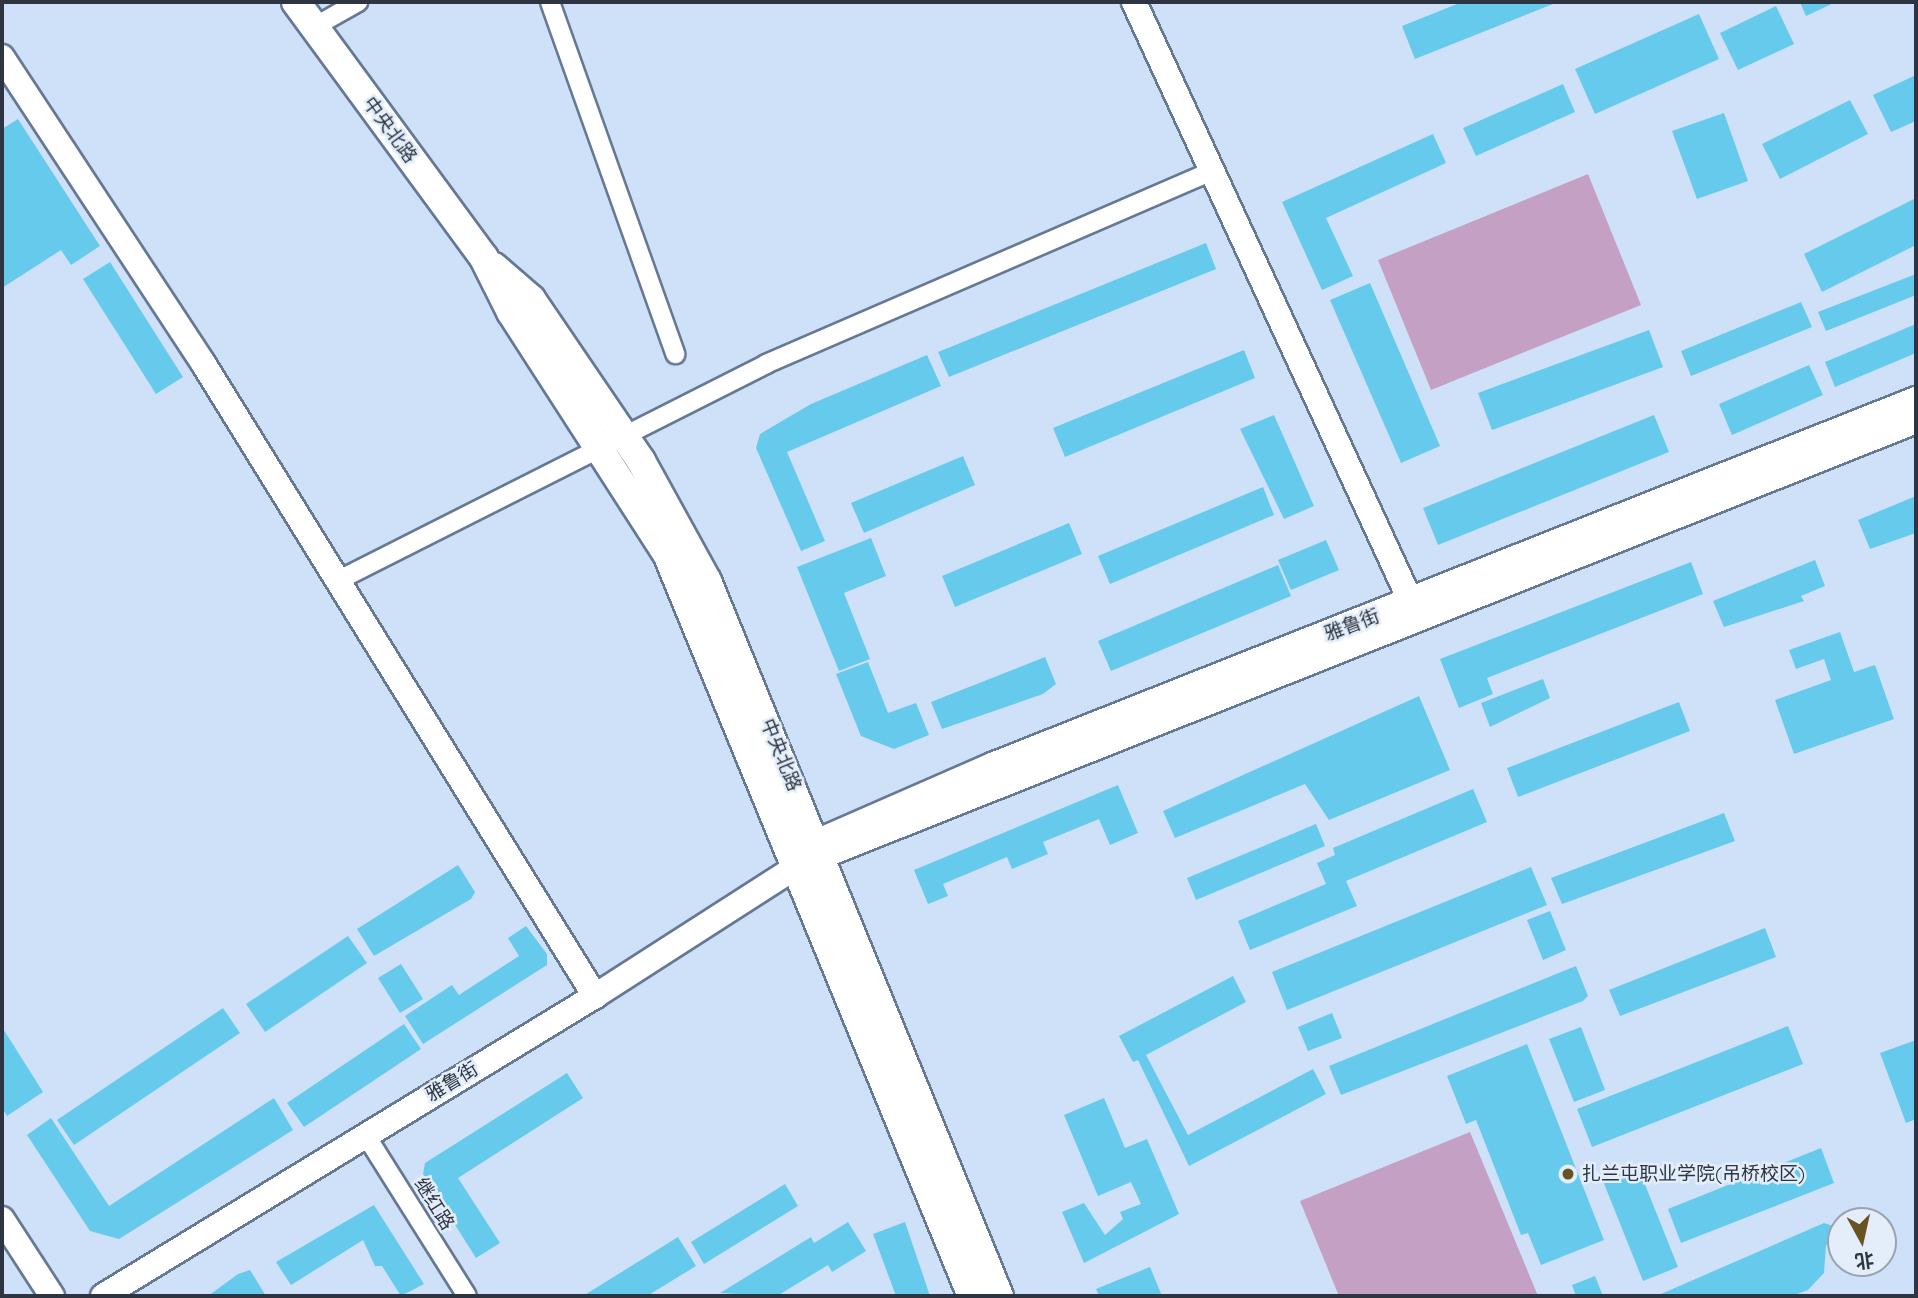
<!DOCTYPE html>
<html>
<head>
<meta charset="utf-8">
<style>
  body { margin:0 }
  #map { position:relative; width:1918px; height:1298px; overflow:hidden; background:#cfe1f9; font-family:Quicksand,"Noto Sans SC",sans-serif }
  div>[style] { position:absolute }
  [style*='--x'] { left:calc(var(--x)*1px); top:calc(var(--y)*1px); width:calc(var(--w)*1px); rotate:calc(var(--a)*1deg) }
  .green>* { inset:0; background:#c3a0c4 }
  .building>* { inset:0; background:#66caec }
  .roads { filter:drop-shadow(2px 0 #657894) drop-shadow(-2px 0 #657894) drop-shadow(0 2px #657894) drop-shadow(0 -2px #657894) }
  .street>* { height:18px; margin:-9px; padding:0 9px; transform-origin:9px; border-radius:9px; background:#fff }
  .secondary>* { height:24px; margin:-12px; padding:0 12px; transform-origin:12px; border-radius:12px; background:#fff }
  .primary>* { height:28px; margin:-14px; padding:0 14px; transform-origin:14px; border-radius:14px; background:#fff }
  .dots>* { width:19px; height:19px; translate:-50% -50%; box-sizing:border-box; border:4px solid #e4edfa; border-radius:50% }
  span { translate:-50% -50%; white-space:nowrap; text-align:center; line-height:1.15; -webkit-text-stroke:5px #e4edfa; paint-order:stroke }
  .street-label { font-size:19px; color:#2c3541 }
  .poi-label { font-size:19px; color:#2c3541 }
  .left { translate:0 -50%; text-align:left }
  .frame { position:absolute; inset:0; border:4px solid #2c3541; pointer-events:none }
  .north { position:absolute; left:1827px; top:1207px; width:70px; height:70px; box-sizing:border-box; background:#e4edfa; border:2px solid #9aa3b0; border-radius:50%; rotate:172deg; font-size:19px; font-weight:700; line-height:28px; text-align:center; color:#2c3541 }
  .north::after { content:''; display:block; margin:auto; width:24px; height:32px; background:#685422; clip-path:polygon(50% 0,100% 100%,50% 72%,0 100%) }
</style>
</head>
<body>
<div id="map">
  <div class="green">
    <i style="clip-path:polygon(1588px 174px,1641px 305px,1431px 390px,1378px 260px)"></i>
    <i style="clip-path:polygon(1470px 1132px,1538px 1296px,1339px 1296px,1300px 1201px)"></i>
  </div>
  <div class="building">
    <i style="clip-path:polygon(1462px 2px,1558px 2px,1415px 59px,1402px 26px)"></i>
    <i style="clip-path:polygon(1800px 2px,1836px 2px,1806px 16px)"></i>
    <i style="clip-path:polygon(1776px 6px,1794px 44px,1738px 70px,1720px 33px)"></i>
    <i style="clip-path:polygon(1699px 14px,1719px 59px,1595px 114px,1575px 69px)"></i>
    <i style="clip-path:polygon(1916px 75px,1916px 121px,1891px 132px,1873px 95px)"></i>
    <i style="clip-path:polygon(1563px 84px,1575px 112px,1476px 156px,1463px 128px)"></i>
    <i style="clip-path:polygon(1850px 100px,1868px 134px,1780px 179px,1762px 144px)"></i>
    <i style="clip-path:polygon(1724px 113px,1748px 181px,1697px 199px,1672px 131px)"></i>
    <i style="clip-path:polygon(18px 119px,100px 246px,71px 265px,61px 250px,2px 288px,2px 129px)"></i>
    <i style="clip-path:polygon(1433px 134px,1446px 163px,1326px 218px,1353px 276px,1322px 290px,1282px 202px)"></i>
    <i style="clip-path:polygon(1916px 198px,1916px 245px,1822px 292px,1804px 254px)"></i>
    <i style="clip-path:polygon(1206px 243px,1216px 269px,949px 377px,938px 352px)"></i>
    <i style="clip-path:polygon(110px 262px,183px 377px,156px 394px,83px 279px)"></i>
    <i style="clip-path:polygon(1916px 274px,1916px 295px,1826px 331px,1818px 312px)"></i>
    <i style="clip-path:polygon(1370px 283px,1440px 446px,1401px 463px,1330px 300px)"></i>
    <i style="clip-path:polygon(1801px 302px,1812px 327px,1691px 376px,1681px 351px)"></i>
    <i style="clip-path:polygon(1916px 324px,1916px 353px,1835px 387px,1825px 362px)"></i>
    <i style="clip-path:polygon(1649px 330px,1663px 367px,1492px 430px,1478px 393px)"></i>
    <i style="clip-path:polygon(1244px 350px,1255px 378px,1065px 457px,1053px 428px)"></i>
    <i style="clip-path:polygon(927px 355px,941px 386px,787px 452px,825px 541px,801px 551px,756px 448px,760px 434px,811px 404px)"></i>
    <i style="clip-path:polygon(1809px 365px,1823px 395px,1732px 435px,1719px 404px)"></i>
    <i style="clip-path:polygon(1274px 415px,1314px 506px,1284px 519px,1240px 429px)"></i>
    <i style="clip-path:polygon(1654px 415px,1669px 452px,1438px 545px,1423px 508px)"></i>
    <i style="clip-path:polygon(963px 456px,975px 485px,864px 533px,851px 503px)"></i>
    <i style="clip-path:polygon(1263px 487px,1274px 515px,1110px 584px,1098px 556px)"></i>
    <i style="clip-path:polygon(1916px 496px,1916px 533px,1870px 549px,1858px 520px)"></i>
    <i style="clip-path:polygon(1069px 523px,1082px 554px,955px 607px,942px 576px)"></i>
    <i style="clip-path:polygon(871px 538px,886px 576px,844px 593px,870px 659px,839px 671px,797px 567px)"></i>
    <i style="clip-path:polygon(1326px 540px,1339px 570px,1291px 590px,1278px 560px)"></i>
    <i style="clip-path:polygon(1815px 560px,1825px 586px,1801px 596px,1804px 601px,1724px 627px,1713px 601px)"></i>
    <i style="clip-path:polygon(1691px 562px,1703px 594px,1487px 678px,1493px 694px,1459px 708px,1440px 659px)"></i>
    <i style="clip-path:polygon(1278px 565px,1291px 596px,1111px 671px,1098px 641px)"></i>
    <i style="clip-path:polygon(1840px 632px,1854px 672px,1875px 665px,1894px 719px,1794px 754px,1775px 700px,1831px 680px,1824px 659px,1796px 669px,1789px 650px)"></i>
    <i style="clip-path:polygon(1045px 657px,1056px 684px,1043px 694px,942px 729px,931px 702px)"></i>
    <i style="clip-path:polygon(868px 662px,888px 713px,916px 703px,929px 735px,894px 749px,861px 736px,836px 674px)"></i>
    <i style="clip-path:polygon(1543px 679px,1550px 698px,1490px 727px,1481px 703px)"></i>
    <i style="clip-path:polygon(1419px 696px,1450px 770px,1329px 820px,1305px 784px,1175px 838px,1163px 811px)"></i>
    <i style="clip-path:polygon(1679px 702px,1690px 731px,1518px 797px,1507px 768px)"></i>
    <i style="clip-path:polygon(1118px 785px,1138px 833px,1110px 845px,1099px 819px,1043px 842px,1048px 854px,1012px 869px,1007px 857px,943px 884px,948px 896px,928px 904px,914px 870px)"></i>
    <i style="clip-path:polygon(1473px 789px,1487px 822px,1346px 881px,1357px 906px,1250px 950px,1238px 921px,1326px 884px,1317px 863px,1335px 855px,1333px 848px)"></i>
    <i style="clip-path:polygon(1724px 813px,1735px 841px,1562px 904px,1551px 878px)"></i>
    <i style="clip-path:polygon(1316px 824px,1325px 846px,1196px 900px,1187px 878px)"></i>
    <i style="clip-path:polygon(458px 865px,475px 892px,471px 899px,374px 956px,357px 929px)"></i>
    <i style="clip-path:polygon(1531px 867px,1547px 905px,1287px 1010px,1272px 972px)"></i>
    <i style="clip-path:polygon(1550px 911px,1566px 950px,1543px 960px,1527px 920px)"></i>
    <i style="clip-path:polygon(526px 926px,547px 954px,547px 965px,423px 1044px,405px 1016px,452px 985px,459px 995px,519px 956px,508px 938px)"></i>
    <i style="clip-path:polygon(1765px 928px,1776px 957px,1620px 1016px,1609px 990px)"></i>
    <i style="clip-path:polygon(348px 936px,367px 963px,265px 1032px,246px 1004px)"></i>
    <i style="clip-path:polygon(401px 964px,423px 999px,400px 1013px,378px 978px)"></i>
    <i style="clip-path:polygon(1576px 966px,1588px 996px,1583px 1001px,1341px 1095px,1329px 1066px)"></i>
    <i style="clip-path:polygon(1233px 976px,1246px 1002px,1146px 1055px,1188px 1135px,1313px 1069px,1326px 1094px,1189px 1166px,1138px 1060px,1133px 1062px,1119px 1036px)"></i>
    <i style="clip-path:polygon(223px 1008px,240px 1033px,74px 1145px,57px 1120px)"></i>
    <i style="clip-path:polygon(1332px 1013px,1342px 1038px,1308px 1051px,1298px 1027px)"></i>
    <i style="clip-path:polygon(404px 1024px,421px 1049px,304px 1127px,287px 1103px)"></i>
    <i style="clip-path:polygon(1788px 1026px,1803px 1064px,1592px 1147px,1577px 1109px)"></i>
    <i style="clip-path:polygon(2px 1027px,43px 1092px,7px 1116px,2px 1108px)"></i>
    <i style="clip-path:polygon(1581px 1027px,1605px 1090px,1574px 1102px,1549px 1039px)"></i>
    <i style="clip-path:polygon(1916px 1040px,1916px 1119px,1906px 1123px,1880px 1053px)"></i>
    <i style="clip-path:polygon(1527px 1044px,1604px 1240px,1541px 1265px,1528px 1233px,1521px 1235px,1476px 1120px,1466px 1124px,1447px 1076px)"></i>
    <i style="clip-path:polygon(567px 1073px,583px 1098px,458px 1178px,500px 1243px,476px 1258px,423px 1174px,425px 1163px)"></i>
    <i style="clip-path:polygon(274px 1098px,293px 1130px,119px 1239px,90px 1231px,27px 1135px,51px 1118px,109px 1206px)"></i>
    <i style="clip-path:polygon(1104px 1098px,1125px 1148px,1147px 1139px,1179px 1214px,1084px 1263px,1062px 1212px,1084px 1203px,1105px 1235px,1123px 1219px,1120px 1212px,1141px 1204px,1131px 1182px,1098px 1196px,1064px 1115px)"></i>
    <i style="clip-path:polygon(1821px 1148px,1834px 1183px,1681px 1243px,1668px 1209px)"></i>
    <i style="clip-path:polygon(1638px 1167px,1678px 1267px,1643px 1281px,1603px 1181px)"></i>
    <i style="clip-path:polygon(785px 1184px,798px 1206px,704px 1264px,691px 1242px)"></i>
    <i style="clip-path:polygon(374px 1205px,424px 1284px,401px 1296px,382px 1266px,375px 1266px,363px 1240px,291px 1285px,276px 1262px)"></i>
    <i style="clip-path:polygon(848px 1222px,866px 1251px,832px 1272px,828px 1265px,777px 1296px,720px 1293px,811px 1237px,814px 1243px)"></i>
    <i style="clip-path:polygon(905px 1222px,930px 1296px,896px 1296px,873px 1234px)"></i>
    <i style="clip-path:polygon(1824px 1223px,1833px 1226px,1835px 1237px,1826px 1245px,1824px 1273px,1808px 1290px,1792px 1296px,1661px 1294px)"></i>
    <i style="clip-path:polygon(678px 1237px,696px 1266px,647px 1296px,583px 1296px)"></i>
    <i style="clip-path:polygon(1150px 1267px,1162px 1296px,1099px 1296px,1096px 1289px)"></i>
    <i style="clip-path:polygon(250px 1270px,266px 1296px,208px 1296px,238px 1274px)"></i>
    <i style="clip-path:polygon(1595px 1276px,1603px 1296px,1576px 1296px,1572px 1285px)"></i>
  </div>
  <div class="roads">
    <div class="street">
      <i style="--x:550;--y:2;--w:374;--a:70.4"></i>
      <i style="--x:314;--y:27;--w:51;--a:-29.6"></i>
      <i style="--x:339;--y:580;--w:479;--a:-26.8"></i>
      <i style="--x:766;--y:364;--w:486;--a:-23.4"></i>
      <i style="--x:365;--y:1134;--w:191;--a:57.8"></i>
    </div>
    <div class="secondary">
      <i style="--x:1134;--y:2;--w:661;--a:65.22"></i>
      <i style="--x:2;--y:57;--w:366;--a:56.7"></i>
      <i style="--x:203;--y:363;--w:745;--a:58.23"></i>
      <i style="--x:803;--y:864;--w:1198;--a:-21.7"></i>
      <i style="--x:2;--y:1219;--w:92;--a:57"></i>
      <i style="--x:103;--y:1296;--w:576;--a:-31.37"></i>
      <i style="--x:595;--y:996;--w:242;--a:-32.7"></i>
      <i style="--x:799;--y:865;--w:29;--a:-54"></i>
      <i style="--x:816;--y:842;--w:192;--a:-23.6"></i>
      <i style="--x:992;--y:765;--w:994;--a:-21.61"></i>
    </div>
    <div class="primary">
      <i style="--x:296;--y:2;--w:318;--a:53.7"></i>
      <i style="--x:484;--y:258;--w:60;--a:63.4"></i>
      <i style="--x:511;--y:312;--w:290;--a:57.2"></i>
      <i style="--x:668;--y:556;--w:800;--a:67.67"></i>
      <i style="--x:494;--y:267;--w:49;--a:40.9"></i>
      <i style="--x:531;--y:299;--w:196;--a:55.8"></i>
      <i style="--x:641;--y:461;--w:137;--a:61.2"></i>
      <i style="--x:707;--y:581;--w:772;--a:67.79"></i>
    </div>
  </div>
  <div class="dots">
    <i style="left:1568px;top:1174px;background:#685422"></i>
  </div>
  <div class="street-label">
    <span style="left:390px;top:130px;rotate:54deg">中央北路</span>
    <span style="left:1352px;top:625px;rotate:-21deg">雅鲁街</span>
    <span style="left:781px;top:755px;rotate:68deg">中央北路</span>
    <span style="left:452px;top:1082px;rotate:-31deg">雅鲁街</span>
    <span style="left:434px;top:1204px;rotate:58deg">继红路</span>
  </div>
  <div class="poi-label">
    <span class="left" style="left:1582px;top:1174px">扎兰屯职业学院(吊桥校区)</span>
  </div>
  <div class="frame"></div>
  <div class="north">北</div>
</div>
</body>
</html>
